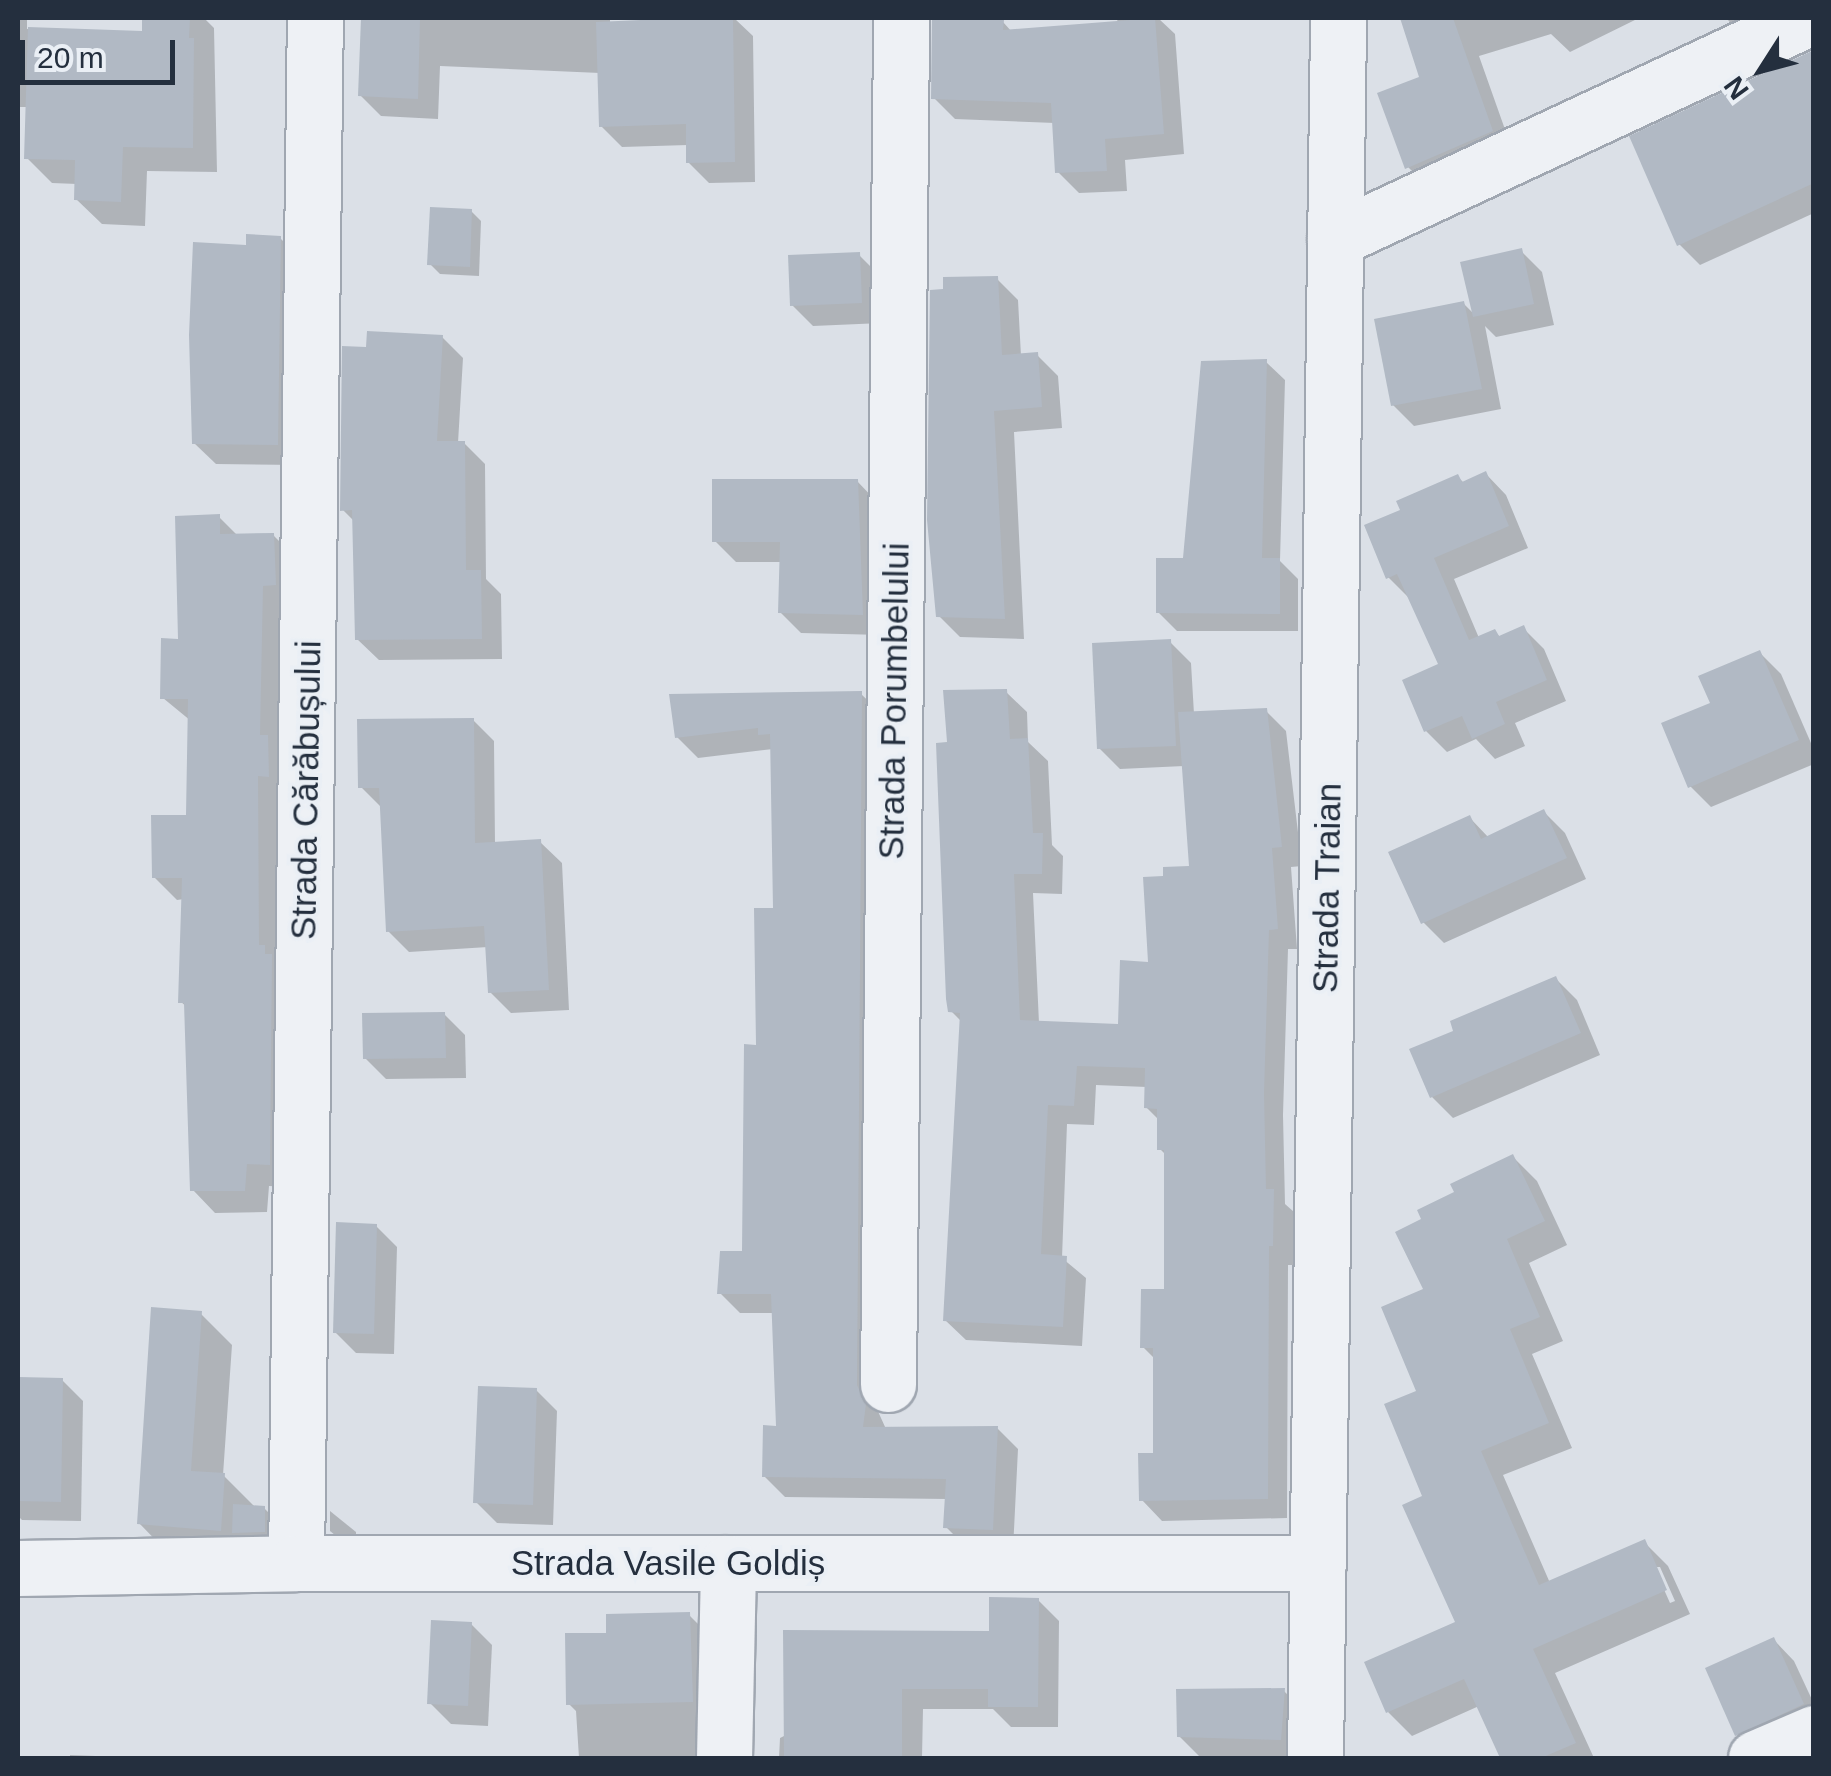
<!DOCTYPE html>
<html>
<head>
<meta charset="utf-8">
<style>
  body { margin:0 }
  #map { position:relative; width:1831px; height:1776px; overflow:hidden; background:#dbe0e7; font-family:Helvetica,sans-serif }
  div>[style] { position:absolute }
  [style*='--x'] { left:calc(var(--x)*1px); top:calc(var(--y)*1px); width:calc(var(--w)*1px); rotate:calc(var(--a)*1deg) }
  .shadow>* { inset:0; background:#0003 }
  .building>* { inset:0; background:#b1b9c4 }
  .roads { filter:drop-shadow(2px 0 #a0a7b1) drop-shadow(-2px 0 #a0a7b1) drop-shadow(0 2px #a0a7b1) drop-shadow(0 -2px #a0a7b1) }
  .minor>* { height:55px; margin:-27.5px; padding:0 27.5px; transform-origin:27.5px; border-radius:27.5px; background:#eef1f5 }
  span { translate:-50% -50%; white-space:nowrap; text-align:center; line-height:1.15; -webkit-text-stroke:8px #eaeff5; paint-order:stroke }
  .street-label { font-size:35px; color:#242f3e }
  .frame { position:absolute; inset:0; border:20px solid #242f3e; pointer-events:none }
  .north { position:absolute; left:1711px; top:20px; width:100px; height:100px; -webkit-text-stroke:8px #eaeff5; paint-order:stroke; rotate:234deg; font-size:28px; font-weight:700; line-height:40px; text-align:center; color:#242f3e }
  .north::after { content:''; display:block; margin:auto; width:35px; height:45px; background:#242f3e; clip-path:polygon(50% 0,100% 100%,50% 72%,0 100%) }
  .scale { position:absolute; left:20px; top:40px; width:155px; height:45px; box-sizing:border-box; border:5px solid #242f3e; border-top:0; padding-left:12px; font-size:30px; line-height:35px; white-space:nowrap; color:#242f3e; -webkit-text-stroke:8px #eaeff5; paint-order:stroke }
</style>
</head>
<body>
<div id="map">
  <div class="shadow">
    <i style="clip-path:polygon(18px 18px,27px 18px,27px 29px,145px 33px,145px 18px,204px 18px,214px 28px,217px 172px,147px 171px,145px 226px,102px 224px,76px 199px,77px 184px,52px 183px,27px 158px,28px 107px,18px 107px)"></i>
    <i style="clip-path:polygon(364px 18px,610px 18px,610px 24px,734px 18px,753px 36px,755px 182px,709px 183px,688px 162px,688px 145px,622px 147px,601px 126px,600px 73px,440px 66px,438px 119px,381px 116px,360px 95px)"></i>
    <i style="clip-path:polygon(1117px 18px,1158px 18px,1175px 34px,1184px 154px,1125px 160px,1127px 191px,1079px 193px,1058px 172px,1055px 123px,955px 119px,934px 98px,1003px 22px,1012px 32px,1118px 26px)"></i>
    <i style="clip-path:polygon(1403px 18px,1639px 18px,1570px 52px,1551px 34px,1479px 56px,1513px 152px,1429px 188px,1408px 167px,1422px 79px)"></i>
    <i style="clip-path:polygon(1726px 18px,1796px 18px,1749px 42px)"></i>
    <i style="clip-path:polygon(1814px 54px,1814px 213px,1700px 265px,1679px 244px)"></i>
    <i style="clip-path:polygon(471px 211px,481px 221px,479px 276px,440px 274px,430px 264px)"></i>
    <i style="clip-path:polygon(280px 238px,301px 259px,299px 465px,216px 464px,194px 443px,249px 247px)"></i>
    <i style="clip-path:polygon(1521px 251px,1542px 272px,1554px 325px,1496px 337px,1485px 326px,1501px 409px,1414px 426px,1393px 405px,1464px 304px,1475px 315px)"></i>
    <i style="clip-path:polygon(859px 255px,880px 276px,882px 323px,813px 326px,792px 305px)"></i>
    <i style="clip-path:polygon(997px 279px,1018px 300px,1021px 356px,1037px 355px,1058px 376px,1062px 428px,1014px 432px,1024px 639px,960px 637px,939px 616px,945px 292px)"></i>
    <i style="clip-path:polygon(442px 337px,463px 358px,458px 443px,464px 443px,485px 464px,486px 579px,501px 594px,502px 659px,379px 660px,357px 639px,355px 522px,343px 510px,368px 350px)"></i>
    <i style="clip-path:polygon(1266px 362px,1285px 380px,1280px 561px,1298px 579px,1298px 631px,1177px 631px,1158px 612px,1185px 560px)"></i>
    <i style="clip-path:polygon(1486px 474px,1506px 495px,1528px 548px,1454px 579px,1479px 638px,1495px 632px,1501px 638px,1523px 628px,1544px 649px,1566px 701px,1515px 723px,1525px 746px,1495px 759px,1476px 739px,1447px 752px,1426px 731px,1441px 665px,1410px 599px,1388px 577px,1403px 512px,1458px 477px,1464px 483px)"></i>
    <i style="clip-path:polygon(857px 481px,878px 503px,883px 635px,801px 633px,780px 612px,782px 562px,736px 562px,715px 541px)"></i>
    <i style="clip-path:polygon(219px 517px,238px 536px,273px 535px,296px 558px,291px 1187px,269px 1186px,267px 1212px,215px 1213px,193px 1190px,187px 1007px,181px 1002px,184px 899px,177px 900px,154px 877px,189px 817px,191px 721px,163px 698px)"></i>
    <i style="clip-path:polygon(1170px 642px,1191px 663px,1194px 714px,1266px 711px,1286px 731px,1302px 866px,1291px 867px,1297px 949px,1288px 949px,1283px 1115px,1285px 1204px,1294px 1212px,1293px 1265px,1288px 1265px,1287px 1518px,1162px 1521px,1142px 1500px,1156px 1455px,1156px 1360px,1143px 1347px,1166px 1292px,1167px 1156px,1159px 1148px,1159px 1120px,1146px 1107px,1147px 1087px,1096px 1085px,1094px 1125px,1067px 1124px,1062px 1258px,1086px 1278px,1082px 1346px,966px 1340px,945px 1320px,962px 1022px,950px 1010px,950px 745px,1006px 692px,1027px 712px,1028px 742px,1048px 761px,1052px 845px,1063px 856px,1062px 894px,1033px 893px,1039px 1023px,1120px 1026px,1151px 964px,1165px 879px,1192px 868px,1184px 766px,1120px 769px,1099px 748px)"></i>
    <i style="clip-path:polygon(1760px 653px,1781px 674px,1814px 750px,1814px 764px,1711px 807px,1690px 786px,1713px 704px)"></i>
    <i style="clip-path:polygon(861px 694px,882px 714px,876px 1407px,886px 1429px,997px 1428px,1018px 1449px,1013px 1550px,967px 1548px,946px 1527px,947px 1499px,785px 1497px,764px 1476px,779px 1428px,775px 1313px,740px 1313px,720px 1293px,745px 1253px,759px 1047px,775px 910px,773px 749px,698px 758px,677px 737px)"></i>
    <i style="clip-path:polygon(473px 720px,494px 741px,495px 844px,540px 842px,562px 863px,569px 1010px,511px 1013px,490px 992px,488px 947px,409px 952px,388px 931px,383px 809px,361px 787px)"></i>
    <i style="clip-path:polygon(1544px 812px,1565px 833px,1586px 879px,1444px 943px,1423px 922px,1470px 818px,1489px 838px)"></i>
    <i style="clip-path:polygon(1556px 979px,1577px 1000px,1600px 1055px,1453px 1118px,1432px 1097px,1457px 1032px)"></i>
    <i style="clip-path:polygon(444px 1014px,465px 1035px,466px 1078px,386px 1079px,365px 1058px)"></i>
    <i style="clip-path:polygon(evenodd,1513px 1157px,1537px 1181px,1567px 1245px,1529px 1263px,1563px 1341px,1532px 1354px,1572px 1448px,1503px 1475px,1550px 1583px,1644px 1542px,1668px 1566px,1690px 1614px,1555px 1673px,1594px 1758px,1503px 1758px,1479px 1706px,1412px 1736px,1388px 1712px,1458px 1623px,1425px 1497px,1420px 1393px,1426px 1291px,1425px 1220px,1457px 1193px,1513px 1157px,1654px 1567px,1660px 1567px,1675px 1601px,1670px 1603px,1654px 1567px)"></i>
    <i style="clip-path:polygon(376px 1226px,397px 1247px,394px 1354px,356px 1353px,335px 1332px)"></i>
    <i style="clip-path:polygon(201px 1314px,232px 1345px,223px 1475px,256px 1508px,264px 1508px,274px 1518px,274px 1541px,170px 1555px,139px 1523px)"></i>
    <i style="clip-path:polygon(18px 1380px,62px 1380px,83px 1401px,81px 1521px,22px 1520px,18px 1516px)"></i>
    <i style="clip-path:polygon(536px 1390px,557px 1411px,553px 1525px,497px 1523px,476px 1502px)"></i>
    <i style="clip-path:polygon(330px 1511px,356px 1532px,356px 1552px,330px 1531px)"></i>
    <i style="clip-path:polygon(1038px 1600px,1059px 1621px,1058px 1727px,1011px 1727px,993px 1709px,923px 1709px,922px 1758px,779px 1758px,780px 1738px,991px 1634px)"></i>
    <i style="clip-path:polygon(689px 1615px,710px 1636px,708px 1758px,579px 1758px,576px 1711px,569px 1704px,609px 1635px)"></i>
    <i style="clip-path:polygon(471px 1624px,492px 1645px,488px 1726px,451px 1724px,430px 1703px)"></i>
    <i style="clip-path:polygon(1774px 1640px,1794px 1661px,1814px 1704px,1814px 1730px,1758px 1755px,1737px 1734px)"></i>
    <i style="clip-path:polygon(1284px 1691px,1304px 1712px,1301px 1758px,1200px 1757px,1179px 1736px)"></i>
    <i style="clip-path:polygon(70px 1755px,148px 1758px,70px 1758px)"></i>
  </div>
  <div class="building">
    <i style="clip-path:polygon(142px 18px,190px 18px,189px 38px,194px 38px,193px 148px,123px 147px,121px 202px,74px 200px,75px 160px,24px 159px,28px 27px,142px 31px)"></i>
    <i style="clip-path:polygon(361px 18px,420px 18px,418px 99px,358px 96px)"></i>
    <i style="clip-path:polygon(685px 18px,733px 18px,735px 162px,686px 163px,686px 124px,599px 127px,596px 22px)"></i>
    <i style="clip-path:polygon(932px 18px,1004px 20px,1003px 30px,1155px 18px,1164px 134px,1105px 139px,1107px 171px,1055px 173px,1051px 103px,931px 99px)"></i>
    <i style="clip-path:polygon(1400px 18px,1453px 18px,1493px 131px,1405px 169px,1377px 93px,1419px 77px)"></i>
    <i style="clip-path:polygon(1814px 50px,1814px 183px,1677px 246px,1629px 136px)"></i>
    <i style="clip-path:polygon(430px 207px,472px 209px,470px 267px,427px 265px)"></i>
    <i style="clip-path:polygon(246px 234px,281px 236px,278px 445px,192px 444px,189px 335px,193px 242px,246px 245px)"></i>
    <i style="clip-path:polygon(1522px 248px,1534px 304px,1473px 317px,1460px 262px)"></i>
    <i style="clip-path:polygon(860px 252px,862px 303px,790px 306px,788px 255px)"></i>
    <i style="clip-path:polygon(998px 276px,1002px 355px,1038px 352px,1042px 407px,994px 411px,1005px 619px,936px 617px,927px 520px,930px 290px,943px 289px,943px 277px)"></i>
    <i style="clip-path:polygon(1464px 301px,1482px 389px,1391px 406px,1374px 319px)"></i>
    <i style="clip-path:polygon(367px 331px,443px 335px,437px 441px,465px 441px,466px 570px,481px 570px,482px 639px,355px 640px,352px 510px,340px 511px,342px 346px,366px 347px)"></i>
    <i style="clip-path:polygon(1267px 359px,1262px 558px,1280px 558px,1280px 614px,1156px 613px,1156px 558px,1183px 558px,1201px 361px)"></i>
    <i style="clip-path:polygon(1486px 471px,1509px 526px,1434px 558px,1469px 640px,1495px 629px,1499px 636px,1524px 625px,1547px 680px,1496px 702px,1505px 724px,1472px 739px,1462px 716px,1424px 732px,1402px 680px,1438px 664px,1397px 574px,1386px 579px,1364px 525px,1400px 510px,1396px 501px,1458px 474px,1462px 482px)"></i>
    <i style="clip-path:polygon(712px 479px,858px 479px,863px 615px,778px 613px,780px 542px,712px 542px)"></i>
    <i style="clip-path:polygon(220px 514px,220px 534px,274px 533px,276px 585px,263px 586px,260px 735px,268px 735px,269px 777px,258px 776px,259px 945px,265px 945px,265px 954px,272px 954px,270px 1165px,247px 1164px,245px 1191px,190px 1191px,184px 1003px,178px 1003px,182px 878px,152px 878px,151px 815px,186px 815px,188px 699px,160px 699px,161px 638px,178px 639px,175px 516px)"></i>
    <i style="clip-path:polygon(1171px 639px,1176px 746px,1097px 749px,1092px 643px)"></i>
    <i style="clip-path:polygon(1760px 650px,1799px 740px,1688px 788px,1661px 723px,1710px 703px,1698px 676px)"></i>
    <i style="clip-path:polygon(1007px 689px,1010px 739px,1028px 738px,1033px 833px,1043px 833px,1042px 874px,1014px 874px,1020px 1020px,1118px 1024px,1120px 960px,1148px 962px,1143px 877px,1163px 876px,1163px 867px,1189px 866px,1178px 712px,1267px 708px,1282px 847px,1272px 848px,1278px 929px,1269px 930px,1264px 1093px,1266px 1189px,1274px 1189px,1273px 1246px,1269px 1246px,1268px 1499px,1139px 1501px,1138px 1453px,1153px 1453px,1153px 1348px,1140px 1348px,1141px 1289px,1164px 1289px,1164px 1150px,1157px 1150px,1157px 1109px,1144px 1108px,1145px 1068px,1077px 1066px,1074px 1106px,1048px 1105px,1041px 1254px,1067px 1256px,1063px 1327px,943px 1321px,960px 1013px,948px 1012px,946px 999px,936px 743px,947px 742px,943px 690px)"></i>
    <i style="clip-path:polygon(862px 691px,857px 1385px,866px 1404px,863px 1427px,998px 1426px,993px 1530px,943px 1528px,946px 1479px,762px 1477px,763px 1425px,776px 1426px,771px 1294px,717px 1294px,720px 1251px,742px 1251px,744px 1044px,756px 1045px,754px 908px,773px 908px,770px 734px,758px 735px,758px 728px,675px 738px,669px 694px)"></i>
    <i style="clip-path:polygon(474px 718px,475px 843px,541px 839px,549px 990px,488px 993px,484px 926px,386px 932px,379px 788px,358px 788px,357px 719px)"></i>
    <i style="clip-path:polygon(1544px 809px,1567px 858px,1421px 924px,1388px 852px,1470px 815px,1481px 839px)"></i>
    <i style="clip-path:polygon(1556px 976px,1581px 1033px,1430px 1098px,1409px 1049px,1453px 1031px,1450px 1021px)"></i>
    <i style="clip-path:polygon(445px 1012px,446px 1058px,363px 1059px,362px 1013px)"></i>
    <i style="clip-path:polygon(1513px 1154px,1545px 1221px,1507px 1239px,1540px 1317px,1510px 1329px,1549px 1423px,1481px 1451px,1539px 1585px,1645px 1539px,1667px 1590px,1533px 1649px,1576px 1743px,1541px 1758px,1500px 1758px,1464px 1679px,1386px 1713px,1364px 1662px,1455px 1622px,1402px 1505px,1422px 1496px,1384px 1404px,1416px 1391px,1381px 1307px,1423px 1289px,1395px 1232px,1421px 1219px,1417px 1210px,1454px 1192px,1450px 1184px)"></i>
    <i style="clip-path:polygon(336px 1222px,377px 1224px,374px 1334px,333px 1333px)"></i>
    <i style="clip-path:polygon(151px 1307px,202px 1311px,191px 1471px,225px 1473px,221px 1531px,137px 1524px)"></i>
    <i style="clip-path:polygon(18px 1377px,63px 1378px,61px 1502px,18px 1501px)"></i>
    <i style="clip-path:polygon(478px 1386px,537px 1388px,533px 1505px,473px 1503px)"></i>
    <i style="clip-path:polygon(233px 1504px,265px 1506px,265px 1532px,232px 1533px)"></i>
    <i style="clip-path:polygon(989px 1597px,1039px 1598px,1038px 1707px,988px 1707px,988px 1689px,902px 1689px,902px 1758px,784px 1758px,783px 1630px,989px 1631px)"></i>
    <i style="clip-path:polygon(690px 1612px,693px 1702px,566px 1705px,565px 1633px,606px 1633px,606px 1614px)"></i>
    <i style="clip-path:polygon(431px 1620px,472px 1622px,468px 1706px,427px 1704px)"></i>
    <i style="clip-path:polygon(1774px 1637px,1804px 1704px,1735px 1736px,1705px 1668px)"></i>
    <i style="clip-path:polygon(1285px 1688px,1281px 1740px,1177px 1737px,1176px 1689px)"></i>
  </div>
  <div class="roads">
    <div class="minor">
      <i style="--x:1335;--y:239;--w:523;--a:-25"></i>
      <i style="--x:888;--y:1384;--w:1366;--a:-89.45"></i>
      <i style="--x:296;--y:1563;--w:1545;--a:-89.3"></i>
      <i style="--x:18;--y:1568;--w:278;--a:-1"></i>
      <i style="--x:296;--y:1563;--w:1022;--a:0"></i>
      <i style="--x:724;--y:1758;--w:195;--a:-88.8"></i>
      <i style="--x:1315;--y:1758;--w:1740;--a:-89.24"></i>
      <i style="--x:1756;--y:1758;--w:63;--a:-23.3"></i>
    </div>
  </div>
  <div class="street-label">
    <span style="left:894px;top:701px;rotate:-89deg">Strada Porumbelului</span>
    <span style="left:306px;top:790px;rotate:-89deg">Strada Cărăbușului</span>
    <span style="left:1327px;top:888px;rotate:-89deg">Strada Traian</span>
    <span style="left:668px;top:1563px">Strada Vasile Goldiș</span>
  </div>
  <div class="frame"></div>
  <div class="north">N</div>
  <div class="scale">20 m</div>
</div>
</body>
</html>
